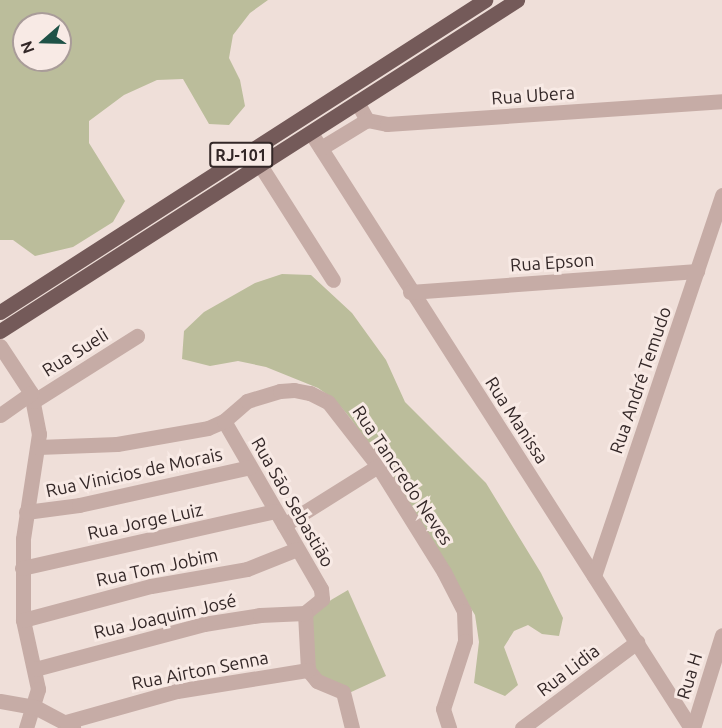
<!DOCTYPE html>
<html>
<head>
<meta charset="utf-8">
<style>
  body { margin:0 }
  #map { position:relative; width:722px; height:728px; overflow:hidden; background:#efdfd9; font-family:Ubuntu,sans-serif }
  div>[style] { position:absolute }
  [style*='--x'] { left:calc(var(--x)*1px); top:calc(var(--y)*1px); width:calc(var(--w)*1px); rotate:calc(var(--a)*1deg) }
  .green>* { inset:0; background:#bbbd9b }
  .minor>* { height:15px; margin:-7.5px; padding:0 7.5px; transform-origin:7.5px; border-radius:7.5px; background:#c6aca6 }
  .major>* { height:15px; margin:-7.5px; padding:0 7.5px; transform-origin:7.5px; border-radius:7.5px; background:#745a59 }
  span { translate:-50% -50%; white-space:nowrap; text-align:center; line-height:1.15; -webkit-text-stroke:6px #f8eae5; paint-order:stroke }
  .shield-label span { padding:2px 4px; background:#f8eae5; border:2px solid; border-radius:4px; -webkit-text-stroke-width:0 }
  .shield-label { font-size:16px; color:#332727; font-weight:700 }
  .street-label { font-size:18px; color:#332727 }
  .north { position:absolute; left:12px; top:12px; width:60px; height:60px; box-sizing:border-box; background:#f8eae5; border:2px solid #a99c99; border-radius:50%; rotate:250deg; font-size:16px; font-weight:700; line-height:24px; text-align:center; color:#332727 }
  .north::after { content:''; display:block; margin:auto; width:21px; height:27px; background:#1f5247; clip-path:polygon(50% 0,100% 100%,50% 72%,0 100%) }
</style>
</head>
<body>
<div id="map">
  <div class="green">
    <i style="clip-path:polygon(evenodd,0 0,268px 0,250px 13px,233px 35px,229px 58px,240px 80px,245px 106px,229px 125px,209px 124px,183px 79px,157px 80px,124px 95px,89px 121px,89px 143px,125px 201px,113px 222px,73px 247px,35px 256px,13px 240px,0 240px,0 0,24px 24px,60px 24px,60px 60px,24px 60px,24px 24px)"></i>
    <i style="clip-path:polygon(282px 274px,311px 275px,352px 313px,386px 360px,405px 402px,486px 483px,541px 573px,563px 618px,559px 636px,542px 634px,528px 625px,514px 631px,504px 647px,518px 685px,505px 696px,474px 683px,479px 642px,475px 615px,409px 507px,351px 419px,335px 400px,318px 388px,266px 367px,238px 361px,210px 366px,182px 359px,184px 331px,204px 312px,255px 283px)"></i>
    <i style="clip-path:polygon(348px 590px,386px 676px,349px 693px,323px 679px,314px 667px,310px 618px,331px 600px)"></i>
  </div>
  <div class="minor">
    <i style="--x:357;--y:102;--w:21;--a:61"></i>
    <i style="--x:367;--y:120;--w:20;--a:11"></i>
    <i style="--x:387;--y:124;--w:336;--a:-3.9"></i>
    <i style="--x:311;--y:133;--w:706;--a:57.44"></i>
    <i style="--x:321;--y:148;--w:54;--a:-31.3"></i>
    <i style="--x:260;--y:165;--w:136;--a:57.6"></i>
    <i style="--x:410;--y:292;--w:288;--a:-4.2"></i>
    <i style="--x:0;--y:346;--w:56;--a:56.6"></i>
    <i style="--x:31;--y:393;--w:42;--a:79"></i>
    <i style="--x:39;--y:434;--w:106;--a:98.7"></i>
    <i style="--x:23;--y:539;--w:81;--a:90"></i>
    <i style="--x:23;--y:620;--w:71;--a:77.7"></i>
    <i style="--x:38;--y:689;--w:41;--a:107.1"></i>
    <i style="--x:34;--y:401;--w:122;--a:-32.3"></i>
    <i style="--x:0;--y:415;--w:38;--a:-35"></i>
    <i style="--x:224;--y:421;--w:194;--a:60"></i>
    <i style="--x:321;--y:589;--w:10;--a:84"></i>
    <i style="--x:322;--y:599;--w:22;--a:141"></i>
    <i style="--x:305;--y:613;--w:57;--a:87"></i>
    <i style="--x:308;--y:670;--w:14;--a:51"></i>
    <i style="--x:317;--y:681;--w:28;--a:23"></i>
    <i style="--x:343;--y:692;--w:37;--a:76"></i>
    <i style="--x:38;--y:447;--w:79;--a:-2.2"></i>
    <i style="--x:117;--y:444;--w:92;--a:-10"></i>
    <i style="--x:208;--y:428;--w:17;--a:-24"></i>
    <i style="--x:224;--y:421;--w:30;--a:-41"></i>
    <i style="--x:247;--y:401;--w:34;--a:-17"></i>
    <i style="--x:280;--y:391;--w:14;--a:-4"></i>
    <i style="--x:294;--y:390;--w:16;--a:11"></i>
    <i style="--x:310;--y:393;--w:20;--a:27"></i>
    <i style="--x:328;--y:402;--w:81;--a:52"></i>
    <i style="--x:378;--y:466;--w:125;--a:58.1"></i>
    <i style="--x:444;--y:572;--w:44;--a:62.9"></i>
    <i style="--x:464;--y:611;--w:30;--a:88"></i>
    <i style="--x:465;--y:641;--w:71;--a:107.9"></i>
    <i style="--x:443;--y:709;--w:20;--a:72"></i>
    <i style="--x:26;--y:512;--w:53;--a:-7.5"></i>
    <i style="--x:79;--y:505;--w:175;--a:-12.5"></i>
    <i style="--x:284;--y:525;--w:111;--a:-32.1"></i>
    <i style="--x:22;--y:568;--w:259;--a:-12.7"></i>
    <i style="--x:594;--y:576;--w:402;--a:-71.4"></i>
    <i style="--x:23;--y:620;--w:132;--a:-14.9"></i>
    <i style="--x:151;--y:586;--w:97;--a:-10"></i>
    <i style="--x:247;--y:569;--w:54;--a:-21.8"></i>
    <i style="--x:35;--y:669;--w:175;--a:-14.9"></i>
    <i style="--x:204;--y:624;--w:57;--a:-9.1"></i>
    <i style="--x:260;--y:615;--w:45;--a:-2.5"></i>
    <i style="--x:0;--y:701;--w:36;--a:10"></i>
    <i style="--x:35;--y:707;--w:43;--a:27.8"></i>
    <i style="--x:66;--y:722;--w:115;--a:-15.6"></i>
    <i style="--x:177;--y:691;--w:133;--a:-9.1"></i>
    <i style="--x:522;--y:728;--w:144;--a:-36.8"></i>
    <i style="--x:693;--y:728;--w:97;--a:-72.7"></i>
  </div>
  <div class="major">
    <i style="--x:0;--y:312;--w:577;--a:-32.75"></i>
    <i style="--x:0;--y:331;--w:614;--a:-32.63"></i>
  </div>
  <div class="shield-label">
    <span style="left:241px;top:155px">RJ-101</span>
  </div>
  <div class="street-label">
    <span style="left:533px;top:95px;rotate:-4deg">Rua Ubera</span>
    <span style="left:552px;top:262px;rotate:-4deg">Rua Epson</span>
    <span style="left:75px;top:352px;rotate:-32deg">Rua Sueli</span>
    <span style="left:640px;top:380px;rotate:-71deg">Rua André Temudo</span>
    <span style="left:517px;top:420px;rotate:57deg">Rua Manissa</span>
    <span style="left:134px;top:472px;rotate:-12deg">Rua Vinicios de Morais</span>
    <span style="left:403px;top:475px;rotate:56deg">Rua Tancredo Neves</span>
    <span style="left:293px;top:502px;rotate:60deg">Rua Sāo Sebastiāo</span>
    <span style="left:145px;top:521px;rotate:-12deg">Rua Jorge Luiz</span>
    <span style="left:157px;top:567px;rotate:-12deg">Rua Tom Jobim</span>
    <span style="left:165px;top:616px;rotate:-13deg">Rua Joaquim José</span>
    <span style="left:200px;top:670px;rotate:-11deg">Rua Airton Senna</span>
    <span style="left:568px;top:670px;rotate:-37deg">Rua Lidia</span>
    <span style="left:689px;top:676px;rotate:-73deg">Rua H</span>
  </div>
  <div class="north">N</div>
</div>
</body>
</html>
